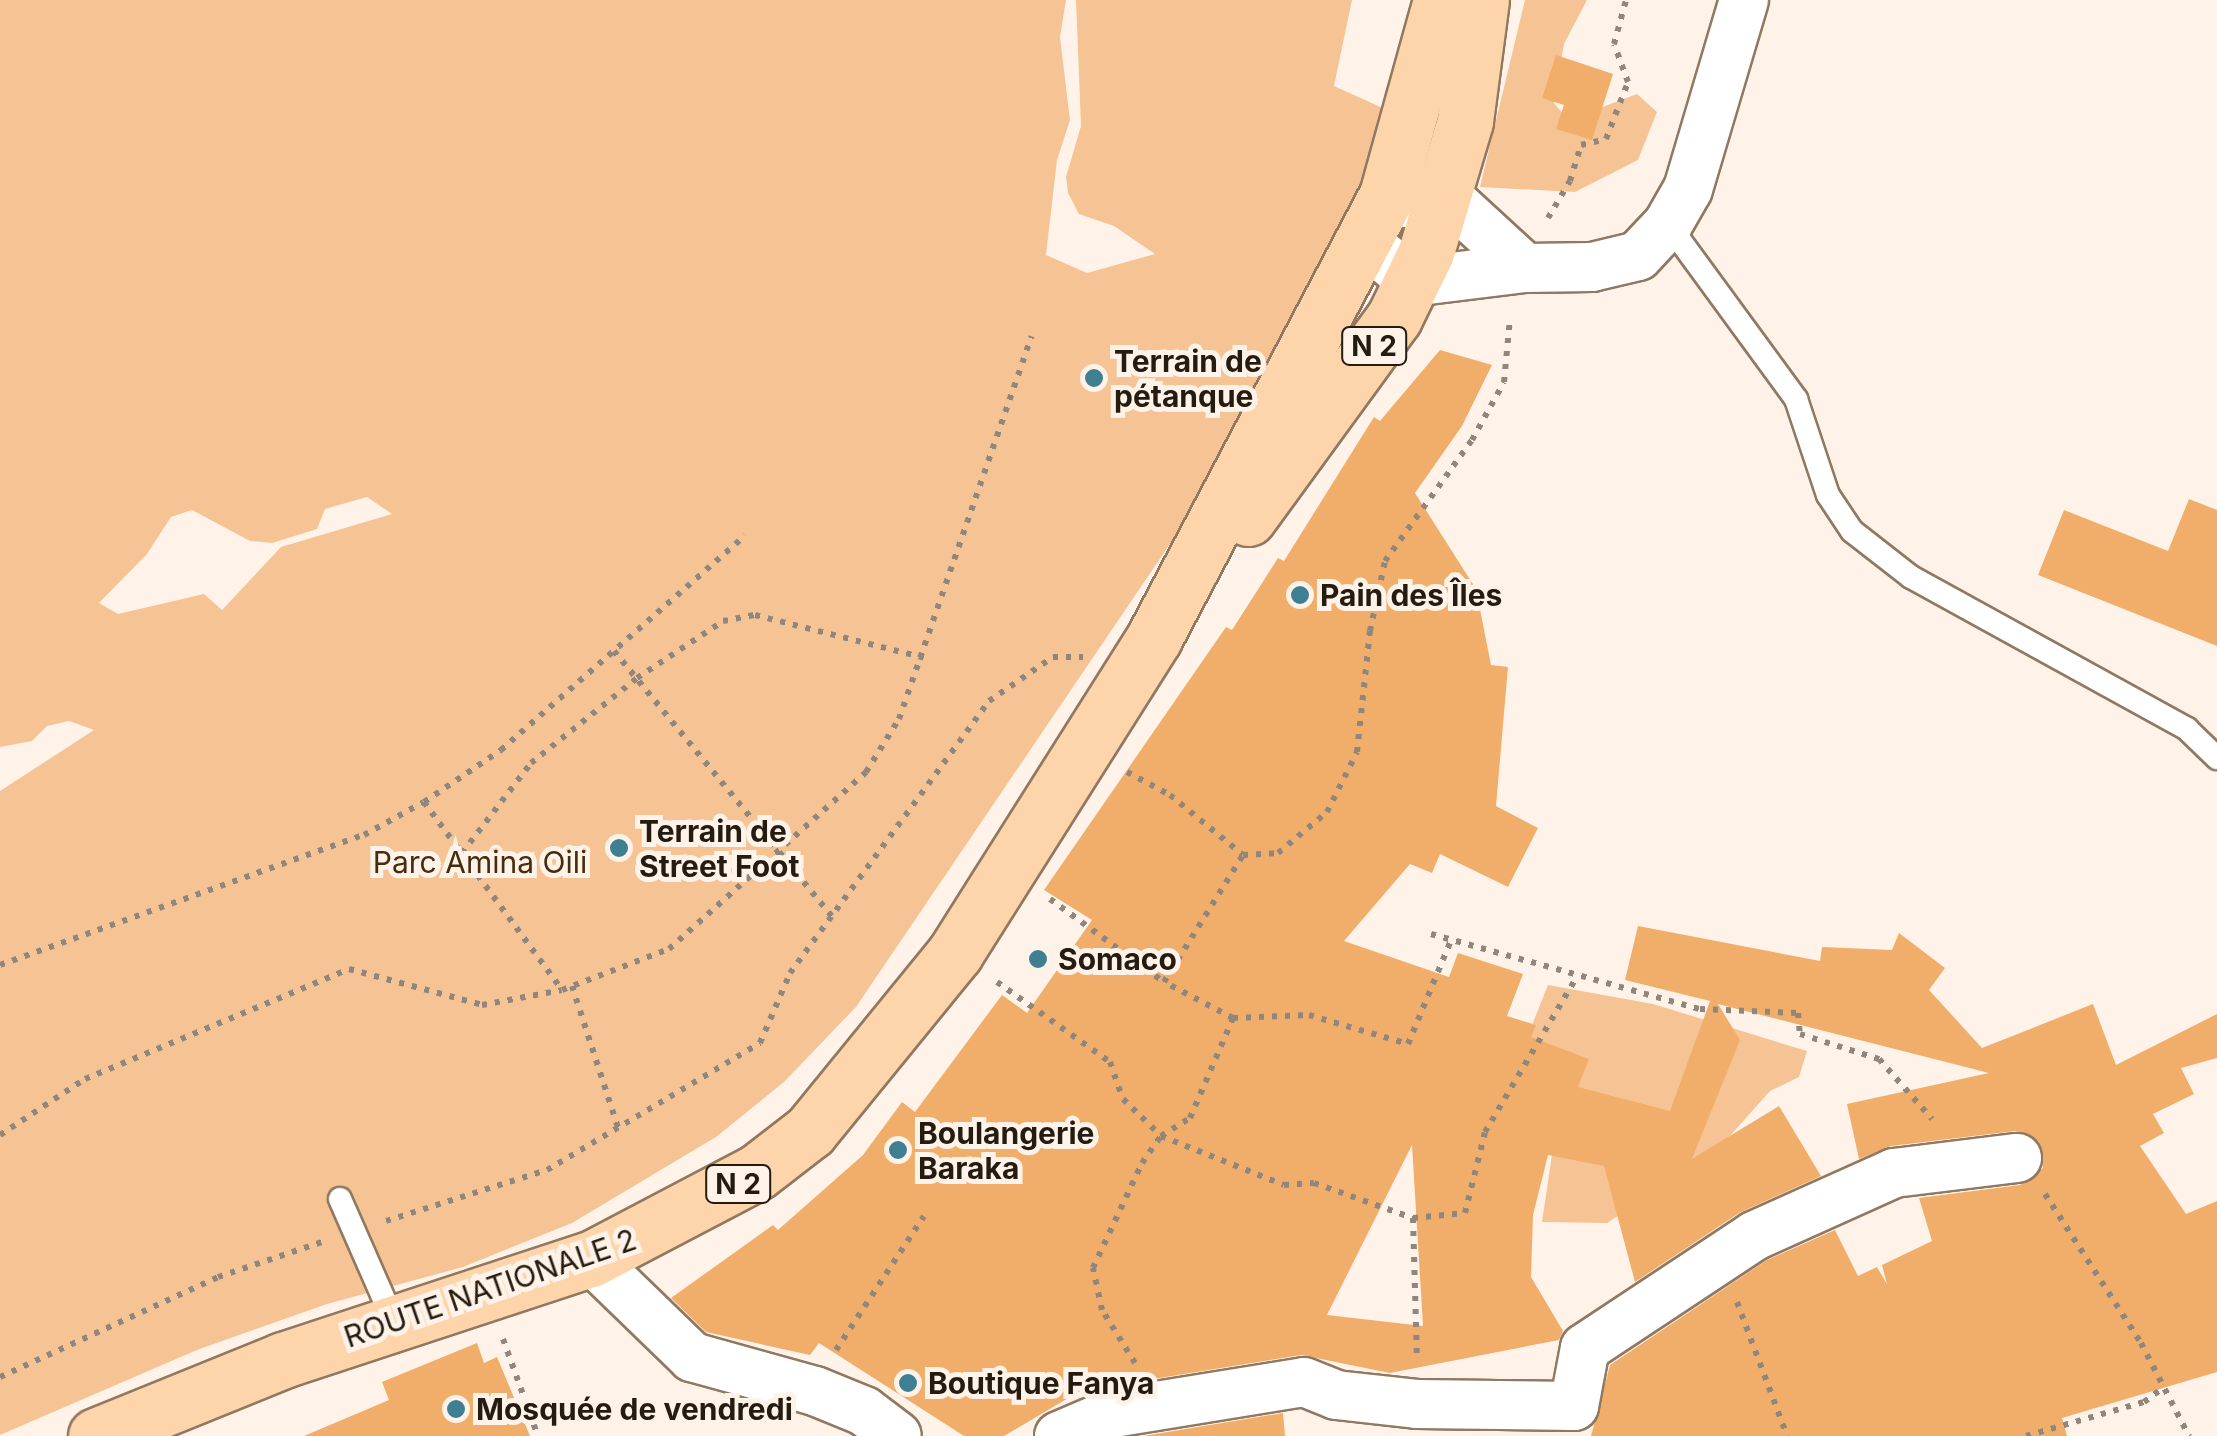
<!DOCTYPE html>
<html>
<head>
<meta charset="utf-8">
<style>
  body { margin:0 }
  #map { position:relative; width:2217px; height:1436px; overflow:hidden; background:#fff3e9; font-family:Inter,sans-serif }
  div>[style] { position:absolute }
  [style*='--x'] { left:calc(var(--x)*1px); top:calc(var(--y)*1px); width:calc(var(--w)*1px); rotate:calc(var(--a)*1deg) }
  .green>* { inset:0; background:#f6c494 }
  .building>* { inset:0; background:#f0ae6a }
  .path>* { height:6px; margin-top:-3px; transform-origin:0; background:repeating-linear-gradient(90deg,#91867c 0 5px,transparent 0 13px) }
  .roads { filter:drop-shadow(2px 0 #917860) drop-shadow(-2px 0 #917860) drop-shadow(0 2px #917860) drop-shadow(0 -2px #917860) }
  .service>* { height:22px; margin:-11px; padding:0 11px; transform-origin:11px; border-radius:11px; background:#fff }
  .minor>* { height:48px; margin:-24px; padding:0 24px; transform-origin:24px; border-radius:24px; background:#fff }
  .primary>* { height:55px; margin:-27.5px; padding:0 27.5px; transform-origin:27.5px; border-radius:27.5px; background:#fed4ab }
  .dots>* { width:28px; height:28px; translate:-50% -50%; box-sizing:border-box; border:5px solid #fff3e9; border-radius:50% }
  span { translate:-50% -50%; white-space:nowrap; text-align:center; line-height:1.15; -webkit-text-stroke:10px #fff3e9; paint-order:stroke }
  .shield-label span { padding:2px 8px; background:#fff3e9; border:2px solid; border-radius:8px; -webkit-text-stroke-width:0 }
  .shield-label { font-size:28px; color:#241b11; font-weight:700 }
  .poi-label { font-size:30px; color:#241b11; font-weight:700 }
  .left { translate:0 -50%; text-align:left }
  .park-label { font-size:30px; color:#462b0d }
  .street-label { font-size:30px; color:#241b11 }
</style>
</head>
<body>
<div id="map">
  <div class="green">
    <i style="clip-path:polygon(evenodd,0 0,1066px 0,1060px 37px,1070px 120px,1057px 160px,1046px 255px,1087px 273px,1155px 254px,1114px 226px,1079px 214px,1068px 193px,1066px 177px,1081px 126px,1076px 0,1352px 0,1334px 86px,1385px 109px,1360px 183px,1363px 192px,1250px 426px,856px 1007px,784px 1082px,716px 1137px,572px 1223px,463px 1267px,327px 1304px,197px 1350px,0 1435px,0 791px,94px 730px,69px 721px,47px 726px,32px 741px,0 747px,0 0,367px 497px,392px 514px,281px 547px,222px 610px,204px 594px,118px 614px,99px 603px,147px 554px,171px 517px,192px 510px,250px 541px,272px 543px,317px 529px,325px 509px,367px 497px)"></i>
    <i style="clip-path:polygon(1525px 0,1587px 0,1564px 44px,1554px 103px,1568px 120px,1637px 94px,1657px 112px,1638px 160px,1575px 192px,1480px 187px)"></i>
    <i style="clip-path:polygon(1548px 985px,1653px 1004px,1807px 1051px,1799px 1077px,1770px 1091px,1712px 1156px,1607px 1223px,1542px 1222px,1553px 1148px,1506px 1090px)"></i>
  </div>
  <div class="building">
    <i style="clip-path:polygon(1556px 55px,1613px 74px,1592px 140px,1556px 129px,1564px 105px,1542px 98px)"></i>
    <i style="clip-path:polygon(evenodd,1440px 350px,1492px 365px,1462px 426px,1415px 493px,1476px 589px,1491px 665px,1508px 667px,1496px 806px,1538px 828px,1508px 887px,1440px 854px,1432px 873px,1410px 864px,1344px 941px,1449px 977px,1458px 953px,1523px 974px,1507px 1016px,1536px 1025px,1531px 1037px,1589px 1059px,1578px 1087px,1670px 1111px,1710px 1001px,1625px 980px,1638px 926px,1820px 961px,1822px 947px,1892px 950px,1899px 933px,1945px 968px,1929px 990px,1982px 1048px,2093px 1004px,2116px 1065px,2217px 1014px,2217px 1058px,2181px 1068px,2194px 1094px,2153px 1114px,2164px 1133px,2140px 1146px,2186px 1214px,2217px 1201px,2217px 1372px,2062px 1418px,2067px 1436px,1591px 1436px,1610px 1365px,1767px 1260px,1835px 1230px,1858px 1276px,1877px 1267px,1887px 1284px,1882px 1265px,1932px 1241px,1919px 1198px,2020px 1185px,2043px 1168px,2038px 1141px,2015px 1131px,1891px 1146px,1859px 1159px,1847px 1104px,1989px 1073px,1718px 1004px,1740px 1040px,1692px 1159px,1779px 1106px,1821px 1176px,1739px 1213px,1635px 1282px,1604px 1166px,1548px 1155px,1533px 1215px,1531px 1277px,1563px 1331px,1559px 1340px,1390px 1373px,1301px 1355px,1110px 1386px,1107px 1375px,1004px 1436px,964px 1436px,819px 1343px,810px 1355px,706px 1332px,671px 1298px,773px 1225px,778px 1230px,863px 1155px,902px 1102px,915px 1112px,1002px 995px,1027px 1013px,1092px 920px,1044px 890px,1226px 627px,1232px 630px,1278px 558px,1284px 561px,1374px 417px,1380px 421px,1440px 350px,1412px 1145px,1423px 1326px,1327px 1315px,1412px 1145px)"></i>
    <i style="clip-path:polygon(2189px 499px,2217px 510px,2217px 646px,2038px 575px,2064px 510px,2168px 551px)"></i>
    <i style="clip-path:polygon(477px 1343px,484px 1363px,497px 1357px,530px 1436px,304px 1436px,389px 1400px,382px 1382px)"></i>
    <i style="clip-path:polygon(1283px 1413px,1285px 1436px,1143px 1436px)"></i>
  </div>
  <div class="path">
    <i style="--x:1548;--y:218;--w:43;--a:-59.3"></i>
    <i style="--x:1570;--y:181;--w:38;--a:-73"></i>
    <i style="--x:1581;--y:145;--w:26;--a:-13"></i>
    <i style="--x:1606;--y:139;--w:61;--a:-68.9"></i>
    <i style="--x:1628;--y:82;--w:40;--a:-110.2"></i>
    <i style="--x:1614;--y:44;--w:46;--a:-74.7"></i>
    <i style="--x:614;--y:651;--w:343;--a:50.6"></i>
    <i style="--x:1127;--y:772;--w:49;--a:28.1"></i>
    <i style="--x:1170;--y:795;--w:94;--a:39.4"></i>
    <i style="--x:424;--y:802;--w:233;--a:53.7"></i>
    <i style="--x:462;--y:853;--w:113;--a:-52.5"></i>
    <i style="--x:531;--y:763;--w:136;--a:-38.7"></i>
    <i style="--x:637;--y:678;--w:103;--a:-33.5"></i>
    <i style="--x:723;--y:621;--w:33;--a:-11"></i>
    <i style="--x:755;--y:615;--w:175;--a:14.2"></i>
    <i style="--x:1050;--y:899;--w:141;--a:36.1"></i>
    <i style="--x:1431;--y:934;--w:279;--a:15.6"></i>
    <i style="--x:1700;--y:1009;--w:98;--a:2.3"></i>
    <i style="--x:1798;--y:1013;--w:21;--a:85"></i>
    <i style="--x:1800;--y:1034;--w:83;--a:17.6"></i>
    <i style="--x:1879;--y:1059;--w:80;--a:48.5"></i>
    <i style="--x:0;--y:965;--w:387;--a:-19.7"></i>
    <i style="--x:364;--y:835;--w:68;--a:-28.8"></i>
    <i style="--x:424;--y:802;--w:93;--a:-34"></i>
    <i style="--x:501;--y:750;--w:325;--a:-41.3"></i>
    <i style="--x:997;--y:982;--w:138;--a:35.3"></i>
    <i style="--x:1110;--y:1062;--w:39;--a:71"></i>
    <i style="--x:1123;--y:1099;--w:53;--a:44.2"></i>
    <i style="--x:1161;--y:1136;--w:132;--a:21.7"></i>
    <i style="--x:1284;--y:1185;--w:30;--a:-4"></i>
    <i style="--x:1314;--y:1183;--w:105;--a:19.5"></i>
    <i style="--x:1413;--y:1218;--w:139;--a:88.4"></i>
    <i style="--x:572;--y:986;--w:152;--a:72"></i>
    <i style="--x:1233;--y:1018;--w:76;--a:-2.3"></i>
    <i style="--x:1309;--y:1015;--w:103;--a:16.3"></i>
    <i style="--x:1408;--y:1044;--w:113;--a:-67.5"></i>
    <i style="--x:0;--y:1135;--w:102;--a:-33.4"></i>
    <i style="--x:85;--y:1079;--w:286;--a:-22.6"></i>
    <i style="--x:349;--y:969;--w:138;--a:15.1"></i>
    <i style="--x:482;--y:1005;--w:81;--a:-10.6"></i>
    <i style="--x:562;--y:990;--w:115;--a:-21"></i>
    <i style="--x:669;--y:949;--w:265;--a:-41.9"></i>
    <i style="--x:866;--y:772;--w:62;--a:-58.1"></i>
    <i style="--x:899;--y:719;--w:405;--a:-70.9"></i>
    <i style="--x:2045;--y:1194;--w:177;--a:57.2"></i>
    <i style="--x:2141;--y:1343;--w:105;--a:62.7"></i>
    <i style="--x:1413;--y:1218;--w:52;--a:-5.5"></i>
    <i style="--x:1465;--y:1213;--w:83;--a:-76.1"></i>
    <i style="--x:1485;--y:1132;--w:179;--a:-59.4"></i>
    <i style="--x:386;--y:1221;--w:169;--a:-17.6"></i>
    <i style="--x:547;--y:1170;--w:248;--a:-30.8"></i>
    <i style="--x:760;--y:1043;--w:76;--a:-66.8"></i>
    <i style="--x:790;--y:973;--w:337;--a:-53.8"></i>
    <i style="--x:989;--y:701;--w:78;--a:-34.5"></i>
    <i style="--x:1053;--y:657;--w:30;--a:0"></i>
    <i style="--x:1737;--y:1302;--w:143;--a:69.5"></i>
    <i style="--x:503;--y:1339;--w:103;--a:70.2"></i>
    <i style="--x:836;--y:1350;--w:160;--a:-56.7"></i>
    <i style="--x:1135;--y:1363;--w:62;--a:-121.9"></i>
    <i style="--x:1102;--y:1310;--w:43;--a:-102.1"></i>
    <i style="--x:1093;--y:1268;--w:116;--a:-65"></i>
    <i style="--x:1142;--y:1163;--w:33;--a:-55"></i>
    <i style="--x:1161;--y:1136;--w:34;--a:-32"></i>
    <i style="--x:1190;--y:1118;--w:109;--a:-66.7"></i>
    <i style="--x:1233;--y:1018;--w:78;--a:-152.4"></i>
    <i style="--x:1164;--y:982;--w:150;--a:-58.1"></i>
    <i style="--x:1243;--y:855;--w:35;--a:-3"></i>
    <i style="--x:1278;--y:853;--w:64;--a:-39.9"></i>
    <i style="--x:1327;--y:812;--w:67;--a:-63.4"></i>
    <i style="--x:1357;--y:752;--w:122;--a:-83.9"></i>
    <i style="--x:1370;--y:631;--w:72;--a:-77.9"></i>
    <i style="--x:1385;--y:561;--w:149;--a:-54.3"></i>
    <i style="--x:1472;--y:440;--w:66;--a:-61.1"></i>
    <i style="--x:1504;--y:382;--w:64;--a:-84.6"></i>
    <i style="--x:0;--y:1377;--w:240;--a:-24.6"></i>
    <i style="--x:218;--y:1277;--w:110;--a:-18.6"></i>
    <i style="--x:2026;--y:1436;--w:123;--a:-16.1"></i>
    <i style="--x:2144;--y:1402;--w:26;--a:-37"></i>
  </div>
  <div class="roads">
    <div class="service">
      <i style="--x:1668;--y:224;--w:217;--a:53.8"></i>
      <i style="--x:1796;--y:399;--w:101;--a:71.6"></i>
      <i style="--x:1828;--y:495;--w:43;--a:56.3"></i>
      <i style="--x:1852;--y:531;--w:75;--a:37.9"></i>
      <i style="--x:1911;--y:577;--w:315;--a:28.8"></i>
      <i style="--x:2187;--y:729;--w:42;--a:44"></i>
      <i style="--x:340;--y:1199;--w:134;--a:66.3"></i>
    </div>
    <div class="minor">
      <i style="--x:1404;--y:203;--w:50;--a:0"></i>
      <i style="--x:1454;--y:203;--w:96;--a:42.5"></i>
      <i style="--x:1366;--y:241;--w:62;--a:41.7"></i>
      <i style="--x:1412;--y:282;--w:114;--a:-7.1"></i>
      <i style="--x:1525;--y:268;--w:67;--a:-0.9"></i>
      <i style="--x:1592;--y:267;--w:47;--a:-13.4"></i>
      <i style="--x:1638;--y:256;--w:44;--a:-46.8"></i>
      <i style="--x:1668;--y:224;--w:40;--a:-60.3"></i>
      <i style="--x:1688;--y:189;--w:197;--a:-73.5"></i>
      <i style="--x:591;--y:1259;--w:141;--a:44.1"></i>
      <i style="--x:692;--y:1357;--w:128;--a:15.5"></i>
      <i style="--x:815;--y:1391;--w:53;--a:22.2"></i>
      <i style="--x:864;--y:1411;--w:41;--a:37.1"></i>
      <i style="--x:1059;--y:1436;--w:59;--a:-23.1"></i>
      <i style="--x:1113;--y:1413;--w:193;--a:-9.2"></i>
      <i style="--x:1304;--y:1382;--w:35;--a:22"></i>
      <i style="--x:1336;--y:1395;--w:81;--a:6.3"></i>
      <i style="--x:1417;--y:1404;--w:157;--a:0.7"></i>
      <i style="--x:1574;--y:1406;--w:59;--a:-79.3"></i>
      <i style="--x:1585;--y:1348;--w:203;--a:-33.5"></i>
      <i style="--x:1754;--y:1236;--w:154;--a:-24.2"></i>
      <i style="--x:1894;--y:1173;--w:124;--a:-7"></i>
    </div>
    <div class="primary">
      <i style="--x:1248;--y:518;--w:248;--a:-53.9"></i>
      <i style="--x:1394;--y:318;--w:73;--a:-64.1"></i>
      <i style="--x:1426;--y:252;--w:137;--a:-73.4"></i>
      <i style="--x:1465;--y:121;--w:122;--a:-82.5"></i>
      <i style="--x:96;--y:1436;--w:202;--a:-22.1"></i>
      <i style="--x:283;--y:1360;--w:324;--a:-18.2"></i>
      <i style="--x:591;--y:1259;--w:187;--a:-27.7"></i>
      <i style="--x:757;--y:1172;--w:67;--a:-37.7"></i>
      <i style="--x:810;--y:1131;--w:230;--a:-50.8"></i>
      <i style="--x:955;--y:953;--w:373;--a:-57.7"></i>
      <i style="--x:1154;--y:638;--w:501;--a:-62.26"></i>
      <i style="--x:1387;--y:195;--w:202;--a:-74.5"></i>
    </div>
  </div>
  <div class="dots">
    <i style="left:1094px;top:378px;background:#3e8091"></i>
    <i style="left:1300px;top:595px;background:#3e8091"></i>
    <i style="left:619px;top:848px;background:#3e8091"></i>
    <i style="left:1038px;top:959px;background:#3e8091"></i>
    <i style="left:898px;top:1150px;background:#3e8091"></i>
    <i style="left:908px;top:1383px;background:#3e8091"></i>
    <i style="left:456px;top:1409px;background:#3e8091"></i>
  </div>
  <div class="shield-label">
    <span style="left:1374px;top:346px">N 2</span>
    <span style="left:738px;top:1184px">N 2</span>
  </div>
  <div class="poi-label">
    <span class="left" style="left:1114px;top:378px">Terrain de<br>pétanque</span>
    <span class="left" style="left:1320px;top:595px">Pain des Îles</span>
    <span class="left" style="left:639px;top:848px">Terrain de<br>Street Foot</span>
    <span class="left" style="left:1058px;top:959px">Somaco</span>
    <span class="left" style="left:918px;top:1150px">Boulangerie<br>Baraka</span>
    <span class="left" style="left:928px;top:1383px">Boutique Fanya</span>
    <span class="left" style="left:476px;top:1409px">Mosquée de vendredi</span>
  </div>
  <div class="park-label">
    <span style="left:480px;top:862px">Parc Amina Oili</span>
  </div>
  <div class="street-label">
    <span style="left:490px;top:1288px;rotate:-19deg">ROUTE NATIONALE 2</span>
  </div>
</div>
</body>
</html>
